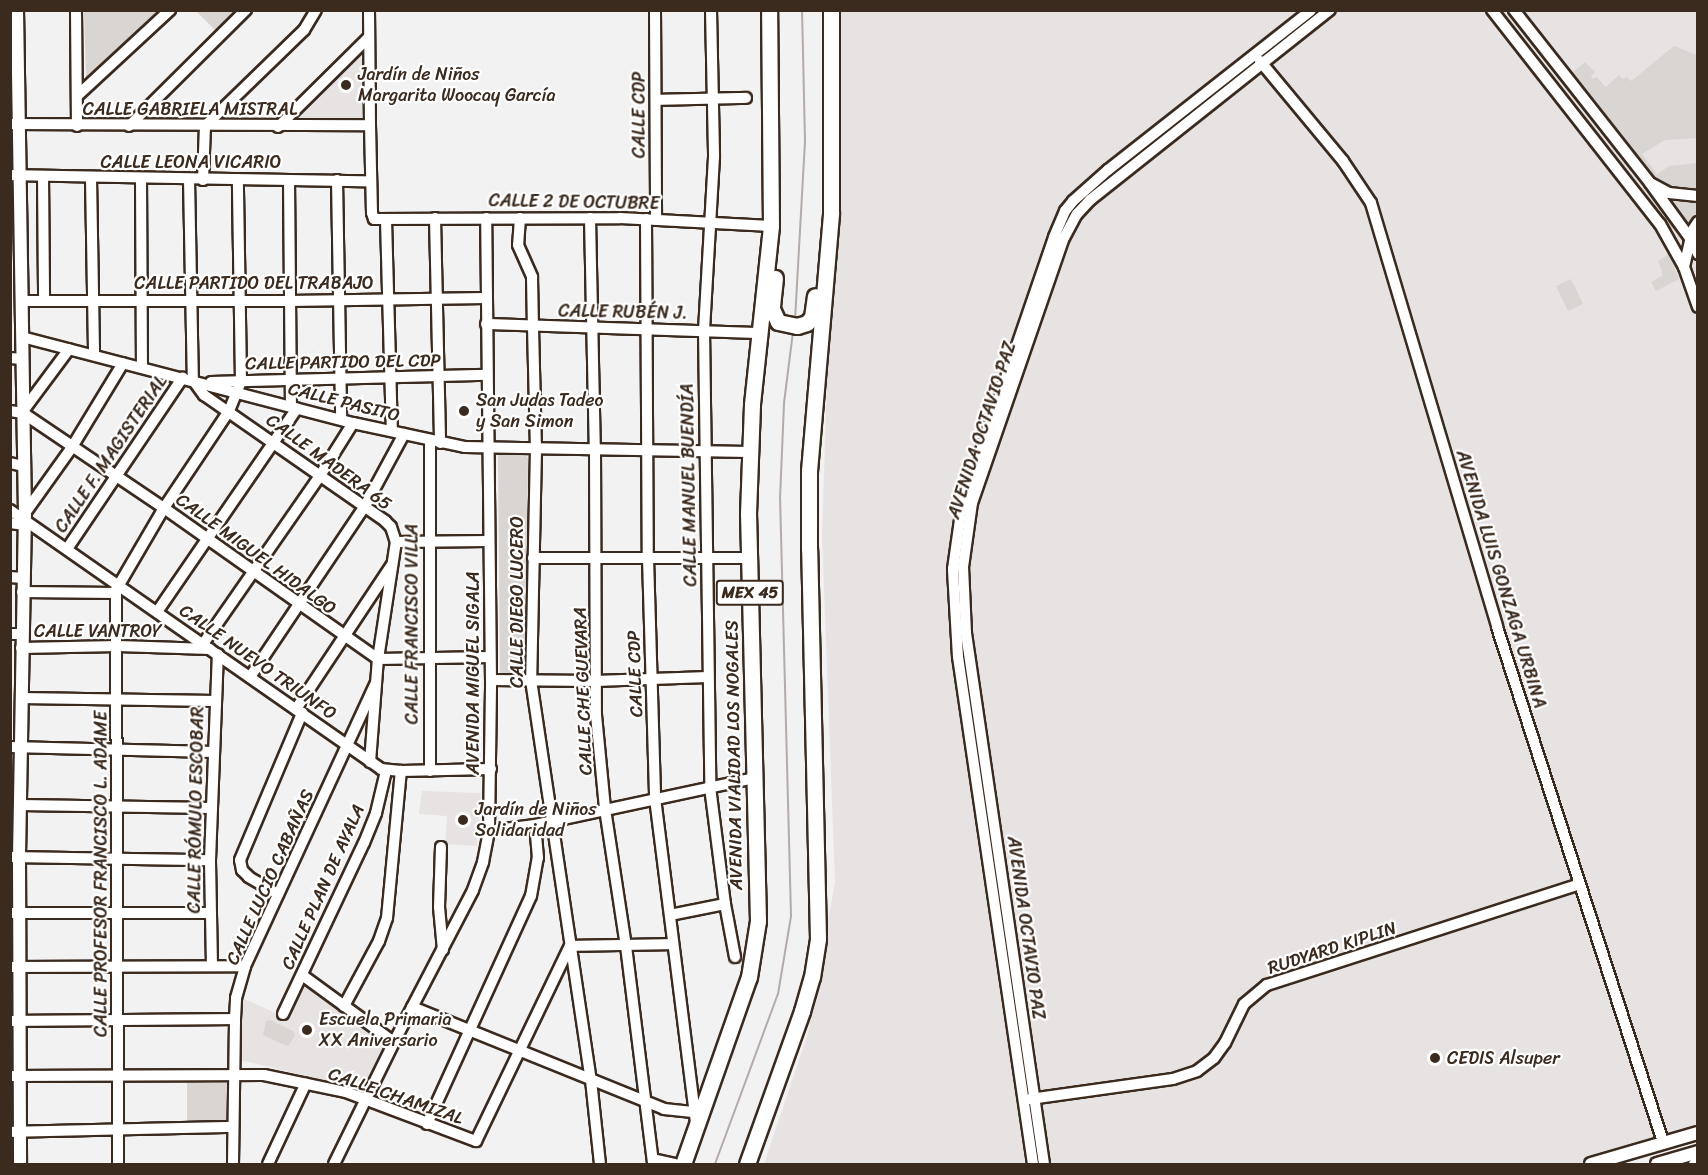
<!DOCTYPE html>
<html>
<head>
<meta charset="utf-8">
<style>
  body { margin:0 }
  #map { position:relative; width:1708px; height:1175px; overflow:hidden; background:#f3f2f2; font-family:Sriracha,sans-serif }
  div>[style] { position:absolute }
  [style*='--x'] { left:calc(var(--x)*1px); top:calc(var(--y)*1px); width:calc(var(--w)*1px); rotate:calc(var(--a)*1deg) }
  .built>* { inset:0; background:#e6e3e2 }
  .green>* { inset:0; background:#d8d5d2 }
  .stream>* { height:2px; margin:-1px; padding:0 1px; transform-origin:1px; border-radius:1px; background:#b2aba7 }
  .roads { filter:drop-shadow(2px 0 #3b2a1e) drop-shadow(-2px 0 #3b2a1e) drop-shadow(0 2px #3b2a1e) drop-shadow(0 -2px #3b2a1e) }
  .minor>* { height:10px; margin:-5px; padding:0 5px; transform-origin:5px; border-radius:5px; background:#fff }
  .major>* { height:12px; margin:-6px; padding:0 6px; transform-origin:6px; border-radius:6px; background:#fff }
  .highway>* { height:15px; margin:-7.5px; padding:0 7.5px; transform-origin:7.5px; border-radius:7.5px; background:#fff }
  .dots>* { width:16px; height:16px; translate:-50% -50%; box-sizing:border-box; border:3px solid #fff; border-radius:50% }
  span { translate:-50% -50%; white-space:nowrap; text-align:center; line-height:1.15; -webkit-text-stroke:4.5px #fff; paint-order:stroke }
  .shield-label span { padding:2px 4px; background:#fff; border:2px solid; border-radius:4px; -webkit-text-stroke-width:0 }
  .shield-label { font-size:16px; color:#3b2a1e; font-weight:700 }
  .poi-label { font-size:18px; color:#3b2a1e }
  .left { translate:0 -50%; text-align:left }
  .street-label { font-size:18px; color:#3b2a1e }
  .frame { position:absolute; inset:0; border:12px solid #3b2a1e; pointer-events:none }
</style>
</head>
<body>
<div id="map">
  <div class="built">
    <i style="clip-path:polygon(839px 11px,1697px 11px,1697px 1130px,1587px 1164px,764px 1164px,808px 1033px,835px 882px,822px 535px)"></i>
    <i style="clip-path:polygon(360px 57px,362px 58px,364px 119px,361px 121px,297px 120px,296px 117px,300px 112px)"></i>
    <i style="clip-path:polygon(422px 791px,481px 793px,477px 846px,445px 844px,447px 816px,419px 814px)"></i>
    <i style="clip-path:polygon(304px 982px,389px 1041px,365px 1090px,240px 1060px,242px 998px,287px 1018px)"></i>
  </div>
  <div class="green">
    <i style="clip-path:polygon(84px 11px,159px 11px,91px 76px,86px 78px)"></i>
    <i style="clip-path:polygon(196px 11px,236px 11px,216px 31px)"></i>
    <i style="clip-path:polygon(1498px 11px,1503px 11px,1549px 70px,1546px 72px)"></i>
    <i style="clip-path:polygon(1674px 46px,1697px 55px,1697px 138px,1665px 140px,1642px 154px,1657px 174px,1669px 166px,1697px 163px,1697px 194px,1672px 190px,1653px 177px,1572px 73px,1585px 62px,1595px 72px,1591px 76px,1593px 79px,1596px 77px,1606px 87px,1619px 75px,1622px 79px,1627px 77px,1631px 81px)"></i>
    <i style="clip-path:polygon(1561px 85px,1674px 228px,1671px 229px,1559px 87px)"></i>
    <i style="clip-path:polygon(1670px 201px,1697px 203px,1697px 213px,1689px 223px)"></i>
    <i style="clip-path:polygon(1669px 254px,1679px 279px,1656px 291px,1651px 282px,1663px 275px,1658px 261px)"></i>
    <i style="clip-path:polygon(1571px 279px,1583px 304px,1568px 311px,1556px 286px)"></i>
    <i style="clip-path:polygon(523px 451px,528px 458px,526px 669px,524px 674px,502px 674px,500px 672px,498px 452px)"></i>
    <i style="clip-path:polygon(270px 1020px,293px 1031px,295px 1035px,290px 1044px,287px 1046px,263px 1035px,266px 1021px)"></i>
    <i style="clip-path:polygon(187px 1081px,228px 1082px,230px 1123px,187px 1124px)"></i>
  </div>
  <div class="stream">
    <i style="--x:795;--y:320;--w:179;--a:-86.8"></i>
    <i style="--x:805;--y:141;--w:131;--a:-91.3"></i>
    <i style="--x:715;--y:1164;--w:181;--a:-69.7"></i>
    <i style="--x:778;--y:994;--w:79;--a:-80.5"></i>
    <i style="--x:791;--y:916;--w:417;--a:-91.5"></i>
    <i style="--x:780;--y:499;--w:96;--a:-87.6"></i>
    <i style="--x:784;--y:403;--w:72;--a:-82.8"></i>
  </div>
  <div class="roads">
    <div class="minor">
      <i style="--x:76;--y:10;--w:116;--a:89.5"></i>
      <i style="--x:369;--y:10;--w:115;--a:89.5"></i>
      <i style="--x:370;--y:125;--w:88;--a:88.7"></i>
      <i style="--x:372;--y:213;--w:6;--a:72"></i>
      <i style="--x:374;--y:219;--w:246;--a:-0.2"></i>
      <i style="--x:620;--y:218;--w:151;--a:3"></i>
      <i style="--x:655;--y:10;--w:210;--a:89.7"></i>
      <i style="--x:711;--y:10;--w:147;--a:88.8"></i>
      <i style="--x:714;--y:157;--w:173;--a:93.3"></i>
      <i style="--x:704;--y:330;--w:457;--a:89.2"></i>
      <i style="--x:710;--y:787;--w:118;--a:82.7"></i>
      <i style="--x:725;--y:904;--w:54;--a:79.3"></i>
      <i style="--x:1492;--y:10;--w:272;--a:51.9"></i>
      <i style="--x:1660;--y:224;--w:49;--a:60.8"></i>
      <i style="--x:1684;--y:267;--w:42;--a:70.7"></i>
      <i style="--x:1514;--y:10;--w:220;--a:51.8"></i>
      <i style="--x:1650;--y:183;--w:68;--a:54"></i>
      <i style="--x:1690;--y:238;--w:18;--a:63"></i>
      <i style="--x:1260;--y:61;--w:130;--a:50.3"></i>
      <i style="--x:1343;--y:161;--w:50;--a:56.3"></i>
      <i style="--x:1371;--y:203;--w:442;--a:73.4"></i>
      <i style="--x:1497;--y:627;--w:541;--a:72.13"></i>
      <i style="--x:77;--y:96;--w:127;--a:-42.8"></i>
      <i style="--x:656;--y:100;--w:90;--a:-1.3"></i>
      <i style="--x:10;--y:124;--w:360;--a:0.2"></i>
      <i style="--x:129;--y:126;--w:165;--a:-44.8"></i>
      <i style="--x:278;--y:127;--w:128;--a:-44.7"></i>
      <i style="--x:10;--y:175;--w:361;--a:1"></i>
      <i style="--x:43;--y:176;--w:124;--a:89.5"></i>
      <i style="--x:91;--y:178;--w:177;--a:89"></i>
      <i style="--x:141;--y:179;--w:187;--a:89.7"></i>
      <i style="--x:189;--y:179;--w:201;--a:88.9"></i>
      <i style="--x:203;--y:180;--w:54;--a:-87.9"></i>
      <i style="--x:205;--y:126;--w:138;--a:-44.1"></i>
      <i style="--x:304;--y:30;--w:23;--a:-59"></i>
      <i style="--x:289;--y:180;--w:226;--a:89.5"></i>
      <i style="--x:337;--y:180;--w:239;--a:89"></i>
      <i style="--x:1652;--y:184;--w:19;--a:28"></i>
      <i style="--x:1669;--y:193;--w:29;--a:6"></i>
      <i style="--x:435;--y:218;--w:225;--a:88.7"></i>
      <i style="--x:520;--y:218;--w:27;--a:94"></i>
      <i style="--x:518;--y:245;--w:35;--a:66"></i>
      <i style="--x:532;--y:277;--w:50;--a:88.9"></i>
      <i style="--x:533;--y:327;--w:122;--a:88.6"></i>
      <i style="--x:536;--y:449;--w:231;--a:91.2"></i>
      <i style="--x:531;--y:680;--w:404;--a:81.5"></i>
      <i style="--x:591;--y:1080;--w:84;--a:83.9"></i>
      <i style="--x:590;--y:218;--w:231;--a:88.8"></i>
      <i style="--x:595;--y:449;--w:266;--a:89.8"></i>
      <i style="--x:596;--y:715;--w:94;--a:84.5"></i>
      <i style="--x:605;--y:809;--w:139;--a:81.3"></i>
      <i style="--x:626;--y:946;--w:220;--a:82.9"></i>
      <i style="--x:646;--y:219;--w:339;--a:89.7"></i>
      <i style="--x:648;--y:558;--w:240;--a:88.3"></i>
      <i style="--x:655;--y:798;--w:326;--a:82.8"></i>
      <i style="--x:386;--y:220;--w:211;--a:88.4"></i>
      <i style="--x:1684;--y:267;--w:37;--a:-77"></i>
      <i style="--x:1692;--y:231;--w:11;--a:-56"></i>
      <i style="--x:22;--y:301;--w:267;--a:0"></i>
      <i style="--x:289;--y:301;--w:197;--a:-0.9"></i>
      <i style="--x:486;--y:324;--w:273;--a:1.9"></i>
      <i style="--x:22;--y:337;--w:342;--a:14.6"></i>
      <i style="--x:353;--y:423;--w:115;--a:12.1"></i>
      <i style="--x:465;--y:447;--w:284;--a:1"></i>
      <i style="--x:10;--y:358;--w:12;--a:5"></i>
      <i style="--x:193;--y:380;--w:19;--a:54"></i>
      <i style="--x:204;--y:395;--w:221;--a:34.8"></i>
      <i style="--x:385;--y:521;--w:8;--a:45"></i>
      <i style="--x:391;--y:527;--w:16;--a:72"></i>
      <i style="--x:396;--y:542;--w:92;--a:-0.6"></i>
      <i style="--x:211;--y:382;--w:276;--a:-1.5"></i>
      <i style="--x:10;--y:411;--w:13;--a:9"></i>
      <i style="--x:23;--y:413;--w:170;--a:34"></i>
      <i style="--x:164;--y:508;--w:262;--a:35.2"></i>
      <i style="--x:378;--y:659;--w:112;--a:-1"></i>
      <i style="--x:23;--y:411;--w:77;--a:-53.4"></i>
      <i style="--x:430;--y:441;--w:330;--a:90"></i>
      <i style="--x:10;--y:463;--w:13;--a:13"></i>
      <i style="--x:10;--y:510;--w:452;--a:34.9"></i>
      <i style="--x:381;--y:769;--w:20;--a:6"></i>
      <i style="--x:401;--y:771;--w:90;--a:-1.3"></i>
      <i style="--x:25;--y:513;--w:81;--a:-54.5"></i>
      <i style="--x:72;--y:447;--w:98;--a:-58.7"></i>
      <i style="--x:10;--y:523;--w:15;--a:8"></i>
      <i style="--x:67;--y:549;--w:207;--a:-56"></i>
      <i style="--x:533;--y:558;--w:216;--a:0"></i>
      <i style="--x:10;--y:577;--w:12;--a:5"></i>
      <i style="--x:22;--y:592;--w:94;--a:0.6"></i>
      <i style="--x:157;--y:612;--w:247;--a:-55.5"></i>
      <i style="--x:10;--y:634;--w:11;--a:0"></i>
      <i style="--x:203;--y:644;--w:207;--a:-55.2"></i>
      <i style="--x:321;--y:474;--w:60;--a:-57.9"></i>
      <i style="--x:21;--y:648;--w:97;--a:-1.2"></i>
      <i style="--x:118;--y:646;--w:92;--a:1.9"></i>
      <i style="--x:250;--y:677;--w:206;--a:-56.1"></i>
      <i style="--x:365;--y:506;--w:82;--a:-61.6"></i>
      <i style="--x:491;--y:680;--w:104;--a:0.6"></i>
      <i style="--x:595;--y:681;--w:113;--a:-2"></i>
      <i style="--x:21;--y:698;--w:194;--a:0.9"></i>
      <i style="--x:296;--y:709;--w:172;--a:-56.4"></i>
      <i style="--x:10;--y:747;--w:204;--a:1.4"></i>
      <i style="--x:370;--y:762;--w:103;--a:-85.6"></i>
      <i style="--x:378;--y:659;--w:118;--a:-81.3"></i>
      <i style="--x:20;--y:805;--w:192;--a:0.9"></i>
      <i style="--x:489;--y:831;--w:46;--a:-7.4"></i>
      <i style="--x:535;--y:825;--w:224;--a:-12.1"></i>
      <i style="--x:441;--y:847;--w:60;--a:91.9"></i>
      <i style="--x:439;--y:907;--w:43;--a:84.7"></i>
      <i style="--x:10;--y:857;--w:200;--a:0.9"></i>
      <i style="--x:278;--y:894;--w:34;--a:-150"></i>
      <i style="--x:249;--y:877;--w:10;--a:-135"></i>
      <i style="--x:242;--y:870;--w:10;--a:-101"></i>
      <i style="--x:240;--y:860;--w:160;--a:-67.1"></i>
      <i style="--x:10;--y:913;--w:200;--a:0"></i>
      <i style="--x:670;--y:915;--w:56;--a:-11.3"></i>
      <i style="--x:212;--y:966;--w:106;--a:-91.1"></i>
      <i style="--x:210;--y:860;--w:206;--a:-87.8"></i>
      <i style="--x:10;--y:967;--w:235;--a:-0.2"></i>
      <i style="--x:302;--y:975;--w:114;--a:36.1"></i>
      <i style="--x:344;--y:1006;--w:74;--a:-61.7"></i>
      <i style="--x:379;--y:941;--w:24;--a:-71"></i>
      <i style="--x:387;--y:918;--w:148;--a:-84.6"></i>
      <i style="--x:412;--y:1007;--w:272;--a:22"></i>
      <i style="--x:664;--y:1109;--w:31;--a:6"></i>
      <i style="--x:283;--y:1014;--w:189;--a:-64.7"></i>
      <i style="--x:364;--y:843;--w:32;--a:-68"></i>
      <i style="--x:376;--y:813;--w:43;--a:-76.6"></i>
      <i style="--x:10;--y:1021;--w:225;--a:-0.5"></i>
      <i style="--x:10;--y:1076;--w:254;--a:-0.2"></i>
      <i style="--x:264;--y:1075;--w:84;--a:11.7"></i>
      <i style="--x:346;--y:1092;--w:139;--a:20.7"></i>
      <i style="--x:476;--y:1141;--w:216;--a:-64.3"></i>
      <i style="--x:570;--y:946;--w:103;--a:-1.1"></i>
      <i style="--x:1030;--y:1099;--w:144;--a:-8"></i>
      <i style="--x:1173;--y:1079;--w:25;--a:-18"></i>
      <i style="--x:1197;--y:1071;--w:21;--a:-37"></i>
      <i style="--x:1214;--y:1058;--w:19;--a:-54"></i>
      <i style="--x:1225;--y:1043;--w:43;--a:-64"></i>
      <i style="--x:1244;--y:1004;--w:30;--a:-40"></i>
      <i style="--x:1267;--y:985;--w:328;--a:-17.9"></i>
      <i style="--x:427;--y:1124;--w:251;--a:-65.5"></i>
      <i style="--x:531;--y:896;--w:39;--a:-80"></i>
      <i style="--x:538;--y:858;--w:33;--a:-95"></i>
      <i style="--x:10;--y:1132;--w:222;--a:-1.3"></i>
      <i style="--x:653;--y:1159;--w:22;--a:13"></i>
      <i style="--x:118;--y:1164;--w:574;--a:-90.2"></i>
      <i style="--x:116;--y:590;--w:95;--a:-59.7"></i>
      <i style="--x:164;--y:508;--w:117;--a:-56.2"></i>
      <i style="--x:229;--y:411;--w:32;--a:-68"></i>
      <i style="--x:241;--y:381;--w:202;--a:-90.9"></i>
      <i style="--x:233;--y:1164;--w:145;--a:-89.2"></i>
      <i style="--x:235;--y:1019;--w:21;--a:-87"></i>
      <i style="--x:236;--y:998;--w:33;--a:-74"></i>
      <i style="--x:245;--y:966;--w:310;--a:-65.2"></i>
      <i style="--x:268;--y:1164;--w:89;--a:-64.9"></i>
      <i style="--x:334;--y:1164;--w:136;--a:-63.8"></i>
      <i style="--x:394;--y:1042;--w:171;--a:-62.5"></i>
      <i style="--x:473;--y:890;--w:30;--a:-70"></i>
      <i style="--x:483;--y:862;--w:32;--a:-79"></i>
      <i style="--x:489;--y:831;--w:151;--a:-89.2"></i>
      <i style="--x:491;--y:680;--w:462;--a:-90.6"></i>
      <i style="--x:1033;--y:1164;--w:513;--a:-98.41"></i>
      <i style="--x:958;--y:657;--w:88;--a:-93.3"></i>
      <i style="--x:953;--y:569;--w:64;--a:-81.9"></i>
      <i style="--x:962;--y:506;--w:284;--a:-71.1"></i>
      <i style="--x:1054;--y:237;--w:28;--a:-67"></i>
      <i style="--x:1065;--y:211;--w:13;--a:-51"></i>
      <i style="--x:1073;--y:201;--w:47;--a:-41.5"></i>
      <i style="--x:1108;--y:170;--w:258;--a:-38.2"></i>
      <i style="--x:1044;--y:1164;--w:537;--a:-98.36"></i>
      <i style="--x:966;--y:633;--w:66;--a:-92.6"></i>
      <i style="--x:963;--y:567;--w:65;--a:-82"></i>
      <i style="--x:972;--y:503;--w:281;--a:-70.9"></i>
      <i style="--x:1064;--y:238;--w:27;--a:-62"></i>
      <i style="--x:1077;--y:214;--w:19;--a:-47"></i>
      <i style="--x:1090;--y:200;--w:306;--a:-38.4"></i>
      <i style="--x:1694;--y:1164;--w:4;--a:0"></i>
    </div>
    <div class="major">
      <i style="--x:17;--y:10;--w:503;--a:89.09"></i>
      <i style="--x:25;--y:513;--w:344;--a:91"></i>
      <i style="--x:19;--y:857;--w:307;--a:89.8"></i>
      <i style="--x:1591;--y:1164;--w:111;--a:-16.2"></i>
      <i style="--x:1657;--y:1164;--w:43;--a:-16.3"></i>
    </div>
    <div class="highway">
      <i style="--x:775;--y:278;--w:31;--a:96"></i>
      <i style="--x:772;--y:309;--w:14;--a:65"></i>
      <i style="--x:778;--y:322;--w:19;--a:12"></i>
      <i style="--x:797;--y:326;--w:10;--a:-17"></i>
      <i style="--x:807;--y:323;--w:8;--a:-50"></i>
      <i style="--x:812;--y:317;--w:21;--a:-82"></i>
      <i style="--x:683;--y:1164;--w:198;--a:-70.6"></i>
      <i style="--x:749;--y:977;--w:57;--a:-80.9"></i>
      <i style="--x:758;--y:921;--w:407;--a:-91.4"></i>
      <i style="--x:748;--y:514;--w:110;--a:-87.9"></i>
      <i style="--x:752;--y:404;--w:179;--a:-83.9"></i>
      <i style="--x:771;--y:226;--w:216;--a:-90.5"></i>
      <i style="--x:747;--y:1164;--w:163;--a:-70.2"></i>
      <i style="--x:802;--y:1011;--w:35;--a:-74"></i>
      <i style="--x:812;--y:977;--w:39;--a:-81"></i>
      <i style="--x:818;--y:938;--w:389;--a:-91.3"></i>
      <i style="--x:809;--y:549;--w:78;--a:-90"></i>
      <i style="--x:809;--y:471;--w:260;--a:-85.1"></i>
      <i style="--x:831;--y:212;--w:202;--a:-90"></i>
    </div>
  </div>
  <div class="dots">
    <i style="left:346px;top:85px;background:#3b2a1e"></i>
    <i style="left:464px;top:411px;background:#3b2a1e"></i>
    <i style="left:463px;top:820px;background:#3b2a1e"></i>
    <i style="left:307px;top:1030px;background:#3b2a1e"></i>
    <i style="left:1435px;top:1058px;background:#3b2a1e"></i>
  </div>
  <div class="shield-label">
    <span style="left:750px;top:593px">MEX 45</span>
  </div>
  <div class="poi-label">
    <span class="left" style="left:358px;top:85px">Jardín de Niños<br>Margarita Woocay García</span>
    <span class="left" style="left:476px;top:411px">San Judas Tadeo<br>y San Simon</span>
    <span class="left" style="left:475px;top:820px">Jardín de Niños<br>Solidaridad</span>
    <span class="left" style="left:319px;top:1030px">Escuela Primaria<br>XX Aniversario</span>
    <span class="left" style="left:1447px;top:1058px">CEDIS Alsuper</span>
  </div>
  <div class="street-label">
    <span style="left:190px;top:109px">CALLE GABRIELA MISTRAL</span>
    <span style="left:639px;top:115px;rotate:-90deg">CALLE CDP</span>
    <span style="left:191px;top:162px">CALLE LEONA VICARIO</span>
    <span style="left:574px;top:202px;rotate:1deg">CALLE 2 DE OCTUBRE</span>
    <span style="left:254px;top:283px">CALLE PARTIDO DEL TRABAJO</span>
    <span style="left:623px;top:312px;rotate:1deg">CALLE RUBÉN J.</span>
    <span style="left:343px;top:362px;rotate:-1deg">CALLE PARTIDO DEL CDP</span>
    <span style="left:344px;top:402px;rotate:14deg">CALLE PASITO</span>
    <span style="left:982px;top:430px;rotate:-72deg">AVENIDA OCTAVIO PAZ</span>
    <span style="left:111px;top:454px;rotate:-56deg">CALLE F. MAGISTERIAL</span>
    <span style="left:329px;top:462px;rotate:36deg">CALLE MADERA 65</span>
    <span style="left:689px;top:485px;rotate:-91deg">CALLE MANUEL BUENDÍA</span>
    <span style="left:256px;top:554px;rotate:36deg">CALLE MIGUEL HIDALGO</span>
    <span style="left:1501px;top:579px;rotate:73deg">AVENIDA LUIS GONZAGA URBINA</span>
    <span style="left:517px;top:602px;rotate:-90deg">CALLE DIEGO LUCERO</span>
    <span style="left:412px;top:624px;rotate:-90deg">CALLE FRANCISCO VILLA</span>
    <span style="left:98px;top:631px">CALLE VANTROY</span>
    <span style="left:258px;top:662px;rotate:35deg">CALLE NUEVO TRIUNFO</span>
    <span style="left:473px;top:673px;rotate:-90deg">AVENIDA MIGUEL SIGALA</span>
    <span style="left:635px;top:674px;rotate:-92deg">CALLE CDP</span>
    <span style="left:583px;top:691px;rotate:-92deg">CALLE CHE GUEVARA</span>
    <span style="left:734px;top:755px;rotate:-91deg">AVENIDA VIALIDAD LOS NOGALES</span>
    <span style="left:196px;top:810px;rotate:-89deg">CALLE RÓMULO ESCOBAR</span>
    <span style="left:101px;top:874px;rotate:-90deg">CALLE PROFESOR FRANCISCO L. ADAME</span>
    <span style="left:270px;top:877px;rotate:-66deg">CALLE LUCIO CABAÑAS</span>
    <span style="left:323px;top:887px;rotate:-66deg">CALLE PLAN DE AYALA</span>
    <span style="left:1026px;top:928px;rotate:82deg">AVENIDA OCTAVIO PAZ</span>
    <span style="left:1332px;top:948px;rotate:-18deg">RUDYARD KIPLIN</span>
    <span style="left:396px;top:1096px;rotate:19deg">CALLE CHAMIZAL</span>
  </div>
  <div class="frame"></div>
</div>
</body>
</html>
